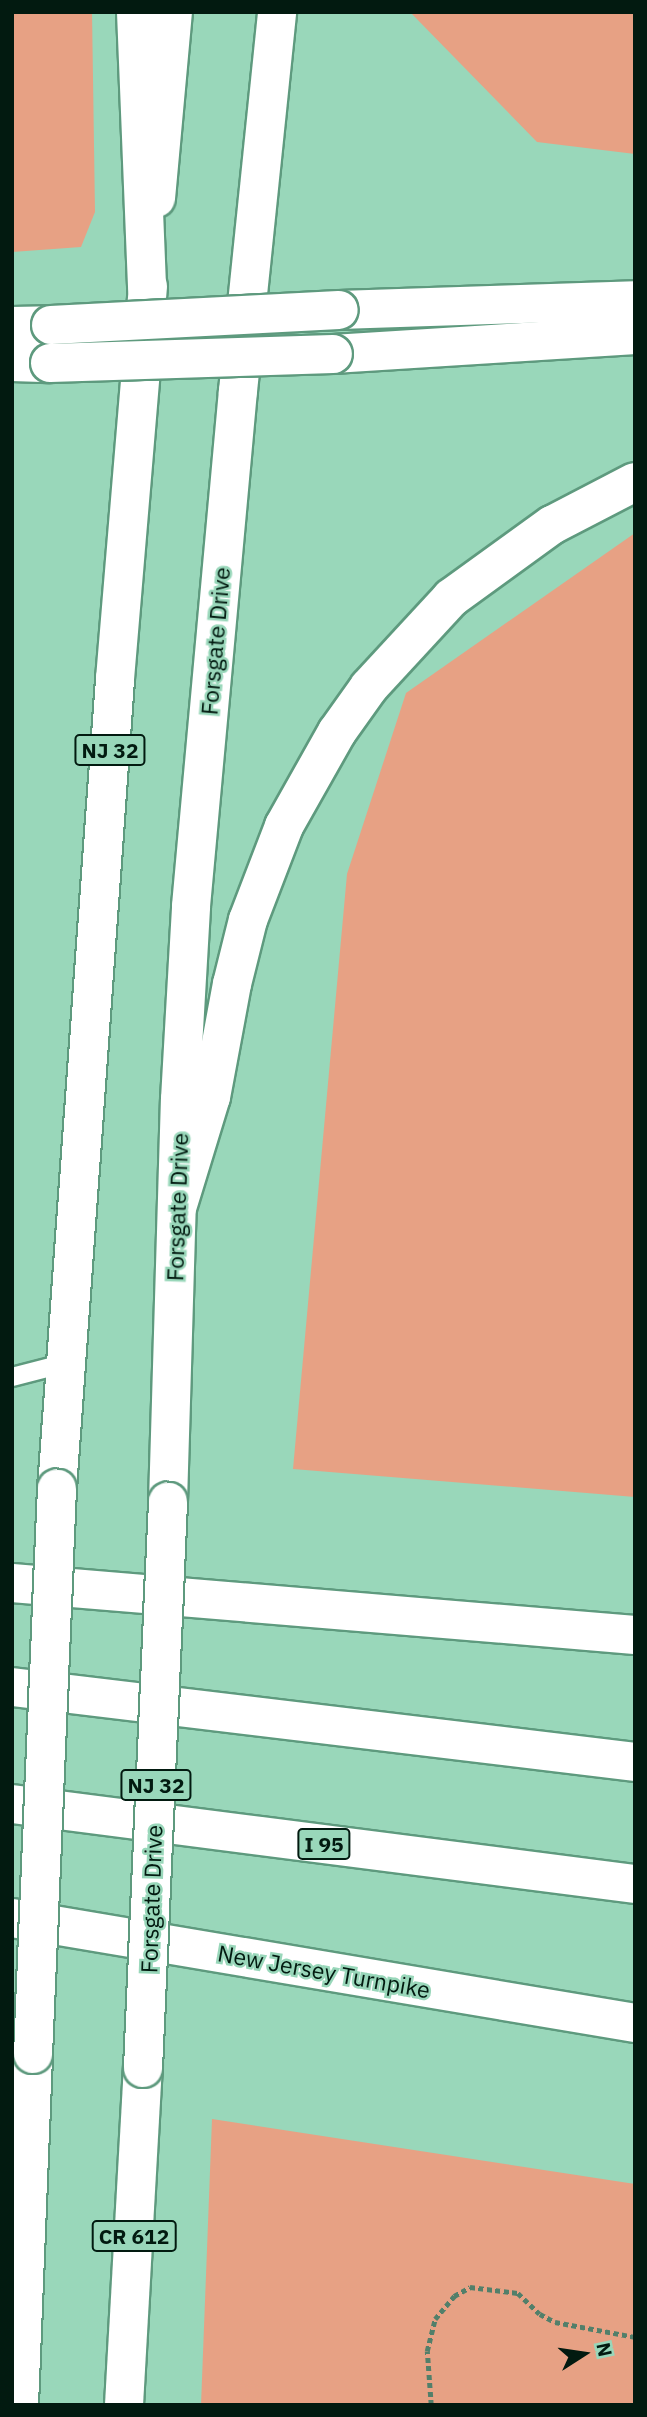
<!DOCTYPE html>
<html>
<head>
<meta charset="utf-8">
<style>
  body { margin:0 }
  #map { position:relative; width:647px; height:2417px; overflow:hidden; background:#99d7ba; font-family:"IBM Plex Sans",sans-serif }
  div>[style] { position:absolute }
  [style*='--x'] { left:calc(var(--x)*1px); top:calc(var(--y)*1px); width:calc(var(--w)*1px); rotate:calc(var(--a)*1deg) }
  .green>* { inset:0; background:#e7a184 }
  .path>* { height:4.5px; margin-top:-2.25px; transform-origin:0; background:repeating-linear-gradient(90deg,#527f6a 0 5px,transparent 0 8.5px) }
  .roads { filter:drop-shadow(2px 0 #5e9a7e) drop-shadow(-2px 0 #5e9a7e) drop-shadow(0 2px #5e9a7e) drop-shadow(0 -2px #5e9a7e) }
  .lane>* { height:18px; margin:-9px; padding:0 9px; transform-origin:9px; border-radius:9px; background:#fff }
  .primary>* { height:38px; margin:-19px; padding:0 19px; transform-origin:19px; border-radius:19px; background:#fff }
  .highway>* { height:38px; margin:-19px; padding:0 19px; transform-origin:19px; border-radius:19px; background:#fff }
  .bridges { filter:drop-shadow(2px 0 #5e9a7e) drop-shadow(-2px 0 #5e9a7e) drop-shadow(0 2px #5e9a7e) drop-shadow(0 -2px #5e9a7e) }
  .primary-bridge>* { height:38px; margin:-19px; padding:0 19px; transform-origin:19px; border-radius:19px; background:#fff }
  .highway-bridge>* { height:38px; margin:-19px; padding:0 19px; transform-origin:19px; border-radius:19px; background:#fff }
  span { translate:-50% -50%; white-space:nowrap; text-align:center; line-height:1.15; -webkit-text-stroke:5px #99d7ba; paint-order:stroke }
  .shield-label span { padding:2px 5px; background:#99d7ba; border:2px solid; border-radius:5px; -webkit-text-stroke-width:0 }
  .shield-label { font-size:21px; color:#021a10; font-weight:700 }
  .street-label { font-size:23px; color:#021a10 }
  .frame { position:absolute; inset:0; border:14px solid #021a10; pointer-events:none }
  .north { position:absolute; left:549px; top:2319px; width:70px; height:70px; -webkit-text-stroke:5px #99d7ba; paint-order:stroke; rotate:78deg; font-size:19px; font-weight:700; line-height:28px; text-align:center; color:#021a10 }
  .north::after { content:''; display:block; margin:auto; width:24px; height:32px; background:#021a10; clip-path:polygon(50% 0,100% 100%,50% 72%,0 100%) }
</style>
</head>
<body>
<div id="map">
  <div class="green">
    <i style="clip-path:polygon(12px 12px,92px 12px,95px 212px,81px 247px,12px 252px)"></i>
    <i style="clip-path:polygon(410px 12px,635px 12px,635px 154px,537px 142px)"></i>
    <i style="clip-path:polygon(635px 533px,635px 1497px,293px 1469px,347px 874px,406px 693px)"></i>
    <i style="clip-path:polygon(212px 2119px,635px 2184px,635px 2405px,201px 2405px)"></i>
  </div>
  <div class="path">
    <i style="--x:431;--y:2405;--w:54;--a:-94.2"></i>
    <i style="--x:427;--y:2351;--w:33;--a:-76"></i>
    <i style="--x:435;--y:2319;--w:30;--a:-50"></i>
    <i style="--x:454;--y:2296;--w:18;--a:-29"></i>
    <i style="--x:470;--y:2287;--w:48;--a:7.1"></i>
    <i style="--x:518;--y:2293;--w:30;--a:44"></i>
    <i style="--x:540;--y:2314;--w:17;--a:28"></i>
    <i style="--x:555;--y:2322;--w:81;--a:10.6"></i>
  </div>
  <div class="roads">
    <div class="lane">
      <i style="--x:12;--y:1377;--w:56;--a:-14.5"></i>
    </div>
    <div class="primary">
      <i style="--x:156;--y:198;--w:187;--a:-84.8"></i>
      <i style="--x:57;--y:1489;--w:812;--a:-85.9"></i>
      <i style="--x:115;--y:679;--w:394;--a:-85.2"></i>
      <i style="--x:168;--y:1502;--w:403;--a:-88.3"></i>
      <i style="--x:180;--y:1099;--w:193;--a:-86.7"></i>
      <i style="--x:191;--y:906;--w:517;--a:-84.79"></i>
      <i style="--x:238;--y:391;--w:381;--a:-84.1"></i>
      <i style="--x:19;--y:2405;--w:351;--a:-87.7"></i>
      <i style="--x:124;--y:2405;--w:338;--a:-86.8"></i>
    </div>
    <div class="highway">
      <i style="--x:136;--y:12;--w:277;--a:87.7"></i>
      <i style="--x:339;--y:310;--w:296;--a:-1.9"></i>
      <i style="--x:12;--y:326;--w:39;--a:-1"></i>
      <i style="--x:333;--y:354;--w:303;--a:-3.6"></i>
      <i style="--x:12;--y:362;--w:38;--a:2"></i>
      <i style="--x:177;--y:1208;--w:116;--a:-73"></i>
      <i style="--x:211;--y:1097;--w:115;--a:-79.5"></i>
      <i style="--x:232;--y:984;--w:66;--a:-76"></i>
      <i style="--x:248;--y:920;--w:101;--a:-69"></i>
      <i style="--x:284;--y:826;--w:108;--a:-60.6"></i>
      <i style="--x:337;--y:732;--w:55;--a:-54.6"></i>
      <i style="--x:369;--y:687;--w:121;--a:-47.3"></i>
      <i style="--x:451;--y:598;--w:125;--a:-35.9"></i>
      <i style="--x:552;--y:525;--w:93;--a:-27.4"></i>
      <i style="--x:12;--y:1583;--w:625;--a:4.77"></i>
      <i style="--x:12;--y:1687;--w:627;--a:6.86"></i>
      <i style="--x:12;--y:1804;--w:628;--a:7.32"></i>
      <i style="--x:12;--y:1918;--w:632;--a:9.57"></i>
    </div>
  </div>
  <div class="bridges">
    <div class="primary-bridge">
      <i style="--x:33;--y:2054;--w:566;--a:-87.57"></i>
      <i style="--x:143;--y:2068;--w:567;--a:-87.47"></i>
    </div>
    <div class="highway-bridge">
      <i style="--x:51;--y:325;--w:288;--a:-3"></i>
      <i style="--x:50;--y:363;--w:283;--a:-1.8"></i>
    </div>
  </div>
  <div class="shield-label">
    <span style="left:110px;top:750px">NJ 32</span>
    <span style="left:156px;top:1785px">NJ 32</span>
    <span style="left:324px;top:1844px">I 95</span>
    <span style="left:134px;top:2236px">CR 612</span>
  </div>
  <div class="street-label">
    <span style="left:215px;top:641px;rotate:-85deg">Forsgate Drive</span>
    <span style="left:177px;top:1207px;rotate:-88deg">Forsgate Drive</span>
    <span style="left:151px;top:1899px;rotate:-88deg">Forsgate Drive</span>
    <span style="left:324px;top:1971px;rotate:10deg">New Jersey Turnpike</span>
  </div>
  <div class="frame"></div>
  <div class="north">N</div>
</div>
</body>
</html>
